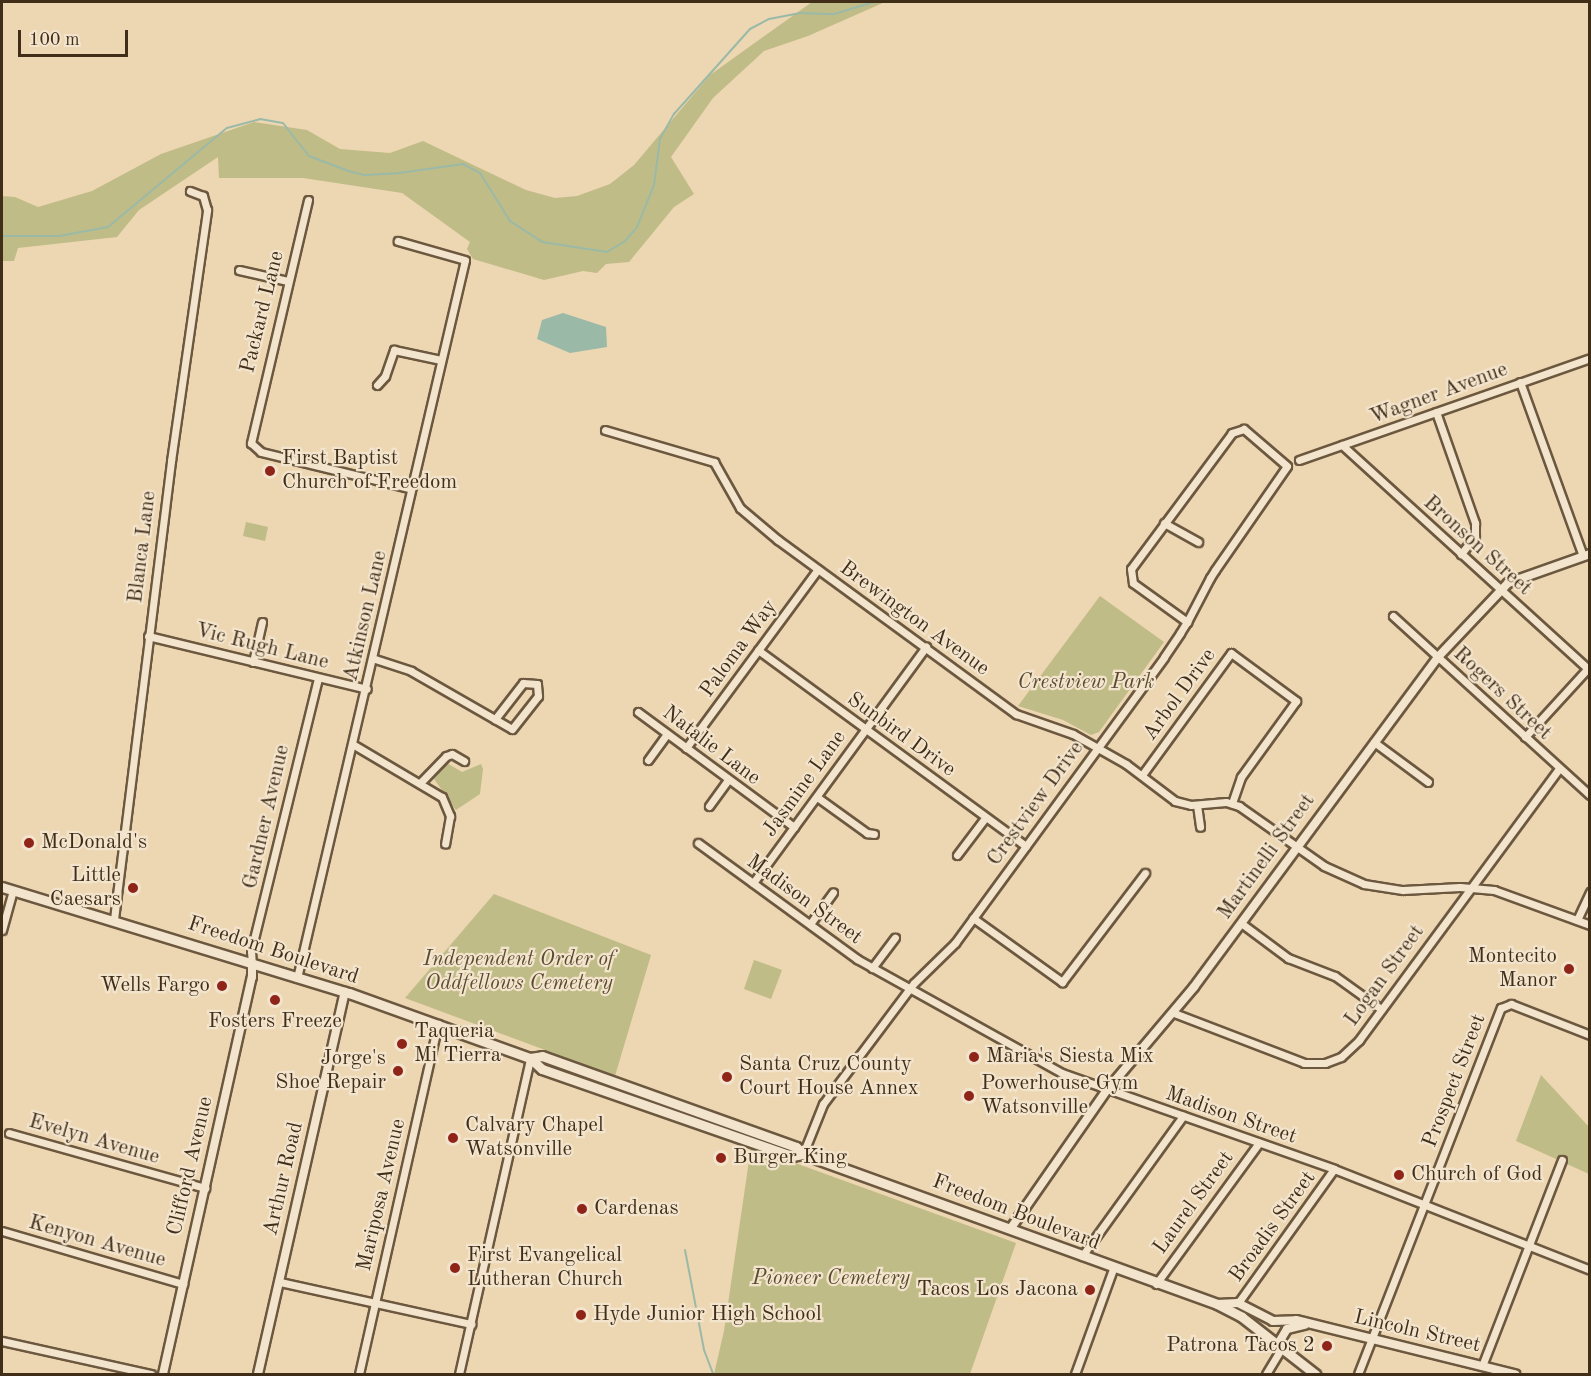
<!DOCTYPE html>
<html>
<head>
<meta charset="utf-8">
<style>
  body { margin:0 }
  #map { position:relative; width:1591px; height:1376px; overflow:hidden; background:#edd6b2; font-family:"Old Standard TT",serif }
  div>[style] { position:absolute }
  [style*='--x'] { left:calc(var(--x)*1px); top:calc(var(--y)*1px); width:calc(var(--w)*1px); rotate:calc(var(--a)*1deg) }
  .green>* { inset:0; background:#c0bc87 }
  .water>* { inset:0; background:#9abaa7 }
  .stream>* { height:2px; margin:-1px; padding:0 1px; transform-origin:1px; border-radius:1px; background:#9abaa7 }
  .roads { filter:drop-shadow(2px 0 #6c583f) drop-shadow(-2px 0 #6c583f) drop-shadow(0 2px #6c583f) drop-shadow(0 -2px #6c583f) }
  .minor>* { height:7px; margin:-3.5px; padding:0 3.5px; transform-origin:3.5px; border-radius:3.5px; background:#f3e4cd }
  .tertiary>* { height:8px; margin:-4px; padding:0 4px; transform-origin:4px; border-radius:4px; background:#f3e4cd }
  .secondary>* { height:9px; margin:-4.5px; padding:0 4.5px; transform-origin:4.5px; border-radius:4.5px; background:#f3e4cd }
  .dots>* { width:16px; height:16px; translate:-50% -50%; box-sizing:border-box; border:3px solid #f3e4cd; border-radius:50% }
  span { translate:-50% -50%; white-space:nowrap; text-align:center; line-height:1.15; -webkit-text-stroke:4.5px #f3e4cd; paint-order:stroke }
  .street-label { font-size:21px; color:#412e19 }
  .poi-label { font-size:21px; color:#412e19 }
  .left { translate:0 -50%; text-align:left }
  .right { translate:-100% -50%; text-align:right }
  .park-label { font-size:21px; color:#5a4a2f; font-style:italic }
  .frame { position:absolute; inset:0; border:3px solid #412e19; pointer-events:none }
  .scale { position:absolute; left:18px; top:30px; width:110px; height:27px; box-sizing:border-box; border:3px solid #412e19; border-top:0; padding-left:8px; font-size:18px; line-height:21px; white-space:nowrap; color:#412e19; -webkit-text-stroke:4px #f3e4cd; paint-order:stroke }
</style>
</head>
<body>
<div id="map">
  <div class="green">
    <i style="clip-path:polygon(812px 2px,885px 2px,808px 36px,764px 51px,713px 98px,671px 157px,694px 194px,674px 207px,629px 262px,606px 264px,597px 273px,583px 271px,544px 280px,473px 259px,467px 249px,470px 242px,402px 193px,303px 178px,219px 178px,218px 157px,139px 210px,117px 237px,18px 248px,14px 261px,2px 261px,2px 196px,15px 197px,38px 207px,92px 191px,161px 154px,254px 122px,307px 130px,340px 149px,390px 153px,423px 141px,526px 190px,555px 198px,577px 196px,610px 184px,634px 165px,710px 75px)"></i>
    <i style="clip-path:polygon(246px 522px,268px 527px,265px 541px,243px 536px)"></i>
    <i style="clip-path:polygon(1100px 596px,1164px 642px,1099px 732px,1091px 735px,1063px 720px,1018px 706px)"></i>
    <i style="clip-path:polygon(447px 763px,462px 772px,481px 764px,483px 769px,480px 794px,456px 810px,434px 779px)"></i>
    <i style="clip-path:polygon(494px 894px,651px 955px,615px 1076px,405px 998px)"></i>
    <i style="clip-path:polygon(754px 960px,782px 970px,771px 999px,744px 989px)"></i>
    <i style="clip-path:polygon(1541px 1075px,1589px 1127px,1589px 1174px,1516px 1141px)"></i>
    <i style="clip-path:polygon(751px 1147px,1016px 1243px,970px 1374px,714px 1374px,724px 1331px)"></i>
  </div>
  <div class="water">
    <i style="clip-path:polygon(563px 313px,606px 327px,607px 347px,570px 353px,537px 339px,542px 320px)"></i>
  </div>
  <div class="stream">
    <i style="--x:2;--y:236;--w:57;--a:0"></i>
    <i style="--x:59;--y:236;--w:50;--a:-10.4"></i>
    <i style="--x:108;--y:227;--w:155;--a:-39.8"></i>
    <i style="--x:227;--y:128;--w:34;--a:-15"></i>
    <i style="--x:260;--y:119;--w:23;--a:10"></i>
    <i style="--x:283;--y:123;--w:42;--a:51.8"></i>
    <i style="--x:309;--y:156;--w:42;--a:21"></i>
    <i style="--x:348;--y:171;--w:16;--a:14"></i>
    <i style="--x:364;--y:175;--w:35;--a:-3"></i>
    <i style="--x:399;--y:173;--w:65;--a:-8"></i>
    <i style="--x:463;--y:164;--w:19;--a:28"></i>
    <i style="--x:480;--y:173;--w:57;--a:58"></i>
    <i style="--x:510;--y:221;--w:38;--a:33"></i>
    <i style="--x:542;--y:242;--w:66;--a:8.7"></i>
    <i style="--x:607;--y:252;--w:21;--a:-31"></i>
    <i style="--x:625;--y:241;--w:18;--a:-49"></i>
    <i style="--x:637;--y:227;--w:45;--a:-68"></i>
    <i style="--x:654;--y:185;--w:46;--a:-82.6"></i>
    <i style="--x:660;--y:139;--w:29;--a:-61"></i>
    <i style="--x:674;--y:114;--w:114;--a:-48.2"></i>
    <i style="--x:750;--y:29;--w:21;--a:-28"></i>
    <i style="--x:769;--y:19;--w:32;--a:-11"></i>
    <i style="--x:800;--y:13;--w:34;--a:2"></i>
    <i style="--x:834;--y:14;--w:42;--a:-16.7"></i>
    <i style="--x:685;--y:1250;--w:102;--a:79.2"></i>
    <i style="--x:704;--y:1350;--w:26;--a:69"></i>
  </div>
  <div class="roads">
    <div class="minor">
      <i style="--x:308;--y:200;--w:250;--a:103.2"></i>
      <i style="--x:251;--y:443;--w:13;--a:42"></i>
      <i style="--x:261;--y:452;--w:152;--a:13.7"></i>
      <i style="--x:239;--y:270;--w:50;--a:12.7"></i>
      <i style="--x:1520;--y:382;--w:185;--a:70.1"></i>
      <i style="--x:377;--y:385;--w:12;--a:-48"></i>
      <i style="--x:385;--y:376;--w:28;--a:-71"></i>
      <i style="--x:394;--y:350;--w:48;--a:12"></i>
      <i style="--x:1436;--y:412;--w:118;--a:70.6"></i>
      <i style="--x:1475;--y:523;--w:13;--a:90"></i>
      <i style="--x:1475;--y:536;--w:23;--a:128"></i>
      <i style="--x:605;--y:430;--w:114;--a:16.4"></i>
      <i style="--x:714;--y:462;--w:53;--a:60.5"></i>
      <i style="--x:740;--y:508;--w:50;--a:40.1"></i>
      <i style="--x:778;--y:540;--w:295;--a:36.2"></i>
      <i style="--x:1016;--y:714;--w:60;--a:19.3"></i>
      <i style="--x:1073;--y:734;--w:61;--a:29.5"></i>
      <i style="--x:1126;--y:764;--w:61;--a:37.1"></i>
      <i style="--x:1175;--y:801;--w:16;--a:14"></i>
      <i style="--x:1191;--y:805;--w:35;--a:-5"></i>
      <i style="--x:1226;--y:802;--w:14;--a:17"></i>
      <i style="--x:1239;--y:806;--w:104;--a:35.2"></i>
      <i style="--x:1324;--y:866;--w:44;--a:24.2"></i>
      <i style="--x:1364;--y:884;--w:39;--a:9"></i>
      <i style="--x:1403;--y:890;--w:57;--a:-3"></i>
      <i style="--x:1460;--y:887;--w:34;--a:5"></i>
      <i style="--x:1494;--y:890;--w:102;--a:20"></i>
      <i style="--x:1342;--y:445;--w:336;--a:42.3"></i>
      <i style="--x:1299;--y:460;--w:308;--a:-19.3"></i>
      <i style="--x:1164;--y:523;--w:39;--a:29"></i>
      <i style="--x:1393;--y:616;--w:266;--a:42.3"></i>
      <i style="--x:148;--y:636;--w:225;--a:13.6"></i>
      <i style="--x:758;--y:650;--w:332;--a:36.2"></i>
      <i style="--x:375;--y:659;--w:38;--a:18"></i>
      <i style="--x:411;--y:671;--w:116;--a:29.9"></i>
      <i style="--x:512;--y:729;--w:42;--a:-51.8"></i>
      <i style="--x:538;--y:696;--w:12;--a:-95"></i>
      <i style="--x:537;--y:684;--w:14;--a:-176"></i>
      <i style="--x:523;--y:683;--w:46;--a:127.9"></i>
      <i style="--x:253;--y:662;--w:41;--a:-77.3"></i>
      <i style="--x:638;--y:712;--w:194;--a:36.4"></i>
      <i style="--x:1525;--y:737;--w:96;--a:-47.5"></i>
      <i style="--x:1374;--y:742;--w:67;--a:36.5"></i>
      <i style="--x:354;--y:745;--w:102;--a:30.6"></i>
      <i style="--x:442;--y:797;--w:21;--a:67"></i>
      <i style="--x:450;--y:816;--w:28;--a:100"></i>
      <i style="--x:686;--y:748;--w:222;--a:-53.6"></i>
      <i style="--x:648;--y:760;--w:32;--a:-54"></i>
      <i style="--x:1142;--y:775;--w:151;--a:-53.9"></i>
      <i style="--x:1231;--y:653;--w:81;--a:36.4"></i>
      <i style="--x:1296;--y:701;--w:94;--a:125.9"></i>
      <i style="--x:1241;--y:777;--w:28;--a:109"></i>
      <i style="--x:421;--y:782;--w:36;--a:-46"></i>
      <i style="--x:446;--y:756;--w:6;--a:-18"></i>
      <i style="--x:452;--y:754;--w:14;--a:30"></i>
      <i style="--x:817;--y:797;--w:62;--a:35.8"></i>
      <i style="--x:867;--y:833;--w:7;--a:8"></i>
      <i style="--x:1197;--y:805;--w:22;--a:82"></i>
      <i style="--x:709;--y:806;--w:32;--a:-54"></i>
      <i style="--x:698;--y:843;--w:197;--a:36.1"></i>
      <i style="--x:857;--y:959;--w:235;--a:29.1"></i>
      <i style="--x:1062;--y:1073;--w:288;--a:19.4"></i>
      <i style="--x:1334;--y:1169;--w:275;--a:21.5"></i>
      <i style="--x:957;--y:855;--w:46;--a:-52.9"></i>
      <i style="--x:753;--y:883;--w:293;--a:-53.8"></i>
      <i style="--x:973;--y:918;--w:110;--a:35.7"></i>
      <i style="--x:1062;--y:982;--w:137;--a:-52.7"></i>
      <i style="--x:114;--y:919;--w:462;--a:-82.9"></i>
      <i style="--x:171;--y:461;--w:254;--a:-81.8"></i>
      <i style="--x:207;--y:210;--w:15;--a:-106"></i>
      <i style="--x:203;--y:196;--w:14;--a:-159"></i>
      <i style="--x:1577;--y:920;--w:31;--a:-65"></i>
      <i style="--x:1241;--y:923;--w:59;--a:36.7"></i>
      <i style="--x:1288;--y:958;--w:50;--a:21"></i>
      <i style="--x:1335;--y:976;--w:57;--a:35.7"></i>
      <i style="--x:810;--y:924;--w:39;--a:-54"></i>
      <i style="--x:2;--y:930;--w:41;--a:-74.6"></i>
      <i style="--x:252;--y:965;--w:14;--a:-94"></i>
      <i style="--x:251;--y:951;--w:281;--a:-76.2"></i>
      <i style="--x:872;--y:968;--w:38;--a:-53"></i>
      <i style="--x:297;--y:978;--w:737;--a:-76.83"></i>
      <i style="--x:465;--y:260;--w:70;--a:-164.2"></i>
      <i style="--x:1174;--y:1013;--w:139;--a:21"></i>
      <i style="--x:1304;--y:1063;--w:21;--a:0"></i>
      <i style="--x:1325;--y:1063;--w:17;--a:-21"></i>
      <i style="--x:1341;--y:1057;--w:25;--a:-43"></i>
      <i style="--x:1359;--y:1040;--w:337;--a:-53.6"></i>
      <i style="--x:9;--y:1133;--w:204;--a:15.7"></i>
      <i style="--x:803;--y:1154;--w:54;--a:-68.2"></i>
      <i style="--x:823;--y:1104;--w:151;--a:-53.1"></i>
      <i style="--x:914;--y:983;--w:57;--a:-44.3"></i>
      <i style="--x:955;--y:943;--w:354;--a:-53.8"></i>
      <i style="--x:1164;--y:657;--w:29;--a:-56"></i>
      <i style="--x:1180;--y:633;--w:13;--a:-58"></i>
      <i style="--x:1187;--y:622;--w:50;--a:-62.4"></i>
      <i style="--x:1210;--y:578;--w:9;--a:-58"></i>
      <i style="--x:1215;--y:570;--w:126;--a:-55.3"></i>
      <i style="--x:1287;--y:466;--w:57;--a:-139.3"></i>
      <i style="--x:1244;--y:429;--w:13;--a:162"></i>
      <i style="--x:1232;--y:433;--w:169;--a:126.6"></i>
      <i style="--x:1131;--y:569;--w:14;--a:82"></i>
      <i style="--x:1133;--y:583;--w:67;--a:35.8"></i>
      <i style="--x:2;--y:1231;--w:189;--a:16.3"></i>
      <i style="--x:1082;--y:1256;--w:173;--a:-54.2"></i>
      <i style="--x:280;--y:1282;--w:196;--a:12.4"></i>
      <i style="--x:1156;--y:1284;--w:175;--a:-53.9"></i>
      <i style="--x:1238;--y:1303;--w:165;--a:-54.4"></i>
      <i style="--x:2;--y:1341;--w:153;--a:12.5"></i>
      <i style="--x:1482;--y:1366;--w:221;--a:-68.8"></i>
      <i style="--x:359;--y:1374;--w:359;--a:-77.3"></i>
      <i style="--x:459;--y:1374;--w:324;--a:-77.3"></i>
      <i style="--x:1075;--y:1374;--w:112;--a:-70.1"></i>
      <i style="--x:1266;--y:1374;--w:31;--a:-59"></i>
      <i style="--x:1358;--y:1374;--w:393;--a:-68.7"></i>
      <i style="--x:1501;--y:1008;--w:11;--a:-22"></i>
      <i style="--x:1511;--y:1004;--w:85;--a:21.4"></i>
    </div>
    <div class="tertiary">
      <i style="--x:1011;--y:1228;--w:168;--a:-55.2"></i>
      <i style="--x:1107;--y:1090;--w:135;--a:-49.8"></i>
      <i style="--x:1194;--y:987;--w:410;--a:-53.5"></i>
      <i style="--x:1438;--y:657;--w:102;--a:-46.6"></i>
      <i style="--x:1508;--y:583;--w:87;--a:-19.5"></i>
      <i style="--x:1217;--y:1304;--w:21;--a:-3"></i>
      <i style="--x:1238;--y:1303;--w:39;--a:27"></i>
      <i style="--x:1273;--y:1321;--w:23;--a:-2"></i>
      <i style="--x:1296;--y:1320;--w:226;--a:13.9"></i>
      <i style="--x:1278;--y:1344;--w:17;--a:-59"></i>
      <i style="--x:1287;--y:1329;--w:18;--a:-13"></i>
      <i style="--x:163;--y:1374;--w:407;--a:-77.4"></i>
      <i style="--x:252;--y:977;--w:12;--a:-90"></i>
      <i style="--x:258;--y:1374;--w:392;--a:-77.2"></i>
    </div>
    <div class="secondary">
      <i style="--x:2;--y:887;--w:363;--a:17"></i>
      <i style="--x:349;--y:993;--w:192;--a:19.8"></i>
      <i style="--x:530;--y:1058;--w:16;--a:43"></i>
      <i style="--x:542;--y:1069;--w:265;--a:19.2"></i>
      <i style="--x:792;--y:1156;--w:11;--a:-10"></i>
      <i style="--x:530;--y:1058;--w:12;--a:-9"></i>
      <i style="--x:542;--y:1056;--w:270;--a:19.7"></i>
      <i style="--x:796;--y:1147;--w:10;--a:45"></i>
      <i style="--x:803;--y:1154;--w:440;--a:19.9"></i>
      <i style="--x:1217;--y:1304;--w:28;--a:27"></i>
      <i style="--x:1242;--y:1317;--w:93;--a:38"></i>
    </div>
  </div>
  <div class="dots">
    <i style="left:270px;top:471px;background:#8f2418"></i>
    <i style="left:29px;top:843px;background:#8f2418"></i>
    <i style="left:133px;top:888px;background:#8f2418"></i>
    <i style="left:1569px;top:969px;background:#8f2418"></i>
    <i style="left:222px;top:986px;background:#8f2418"></i>
    <i style="left:275px;top:1000px;background:#8f2418"></i>
    <i style="left:402px;top:1044px;background:#8f2418"></i>
    <i style="left:974px;top:1057px;background:#8f2418"></i>
    <i style="left:398px;top:1071px;background:#8f2418"></i>
    <i style="left:727px;top:1077px;background:#8f2418"></i>
    <i style="left:969px;top:1096px;background:#8f2418"></i>
    <i style="left:453px;top:1138px;background:#8f2418"></i>
    <i style="left:721px;top:1158px;background:#8f2418"></i>
    <i style="left:1399px;top:1175px;background:#8f2418"></i>
    <i style="left:582px;top:1209px;background:#8f2418"></i>
    <i style="left:455px;top:1268px;background:#8f2418"></i>
    <i style="left:1090px;top:1290px;background:#8f2418"></i>
    <i style="left:581px;top:1315px;background:#8f2418"></i>
    <i style="left:1327px;top:1346px;background:#8f2418"></i>
  </div>
  <div class="street-label">
    <span style="left:263px;top:312px;rotate:-76deg">Packard Lane</span>
    <span style="left:1439px;top:394px;rotate:-20deg">Wagner Avenue</span>
    <span style="left:1477px;top:546px;rotate:42deg">Bronson Street</span>
    <span style="left:143px;top:547px;rotate:-83deg">Blanca Lane</span>
    <span style="left:366px;top:616px;rotate:-77deg">Atkinson Lane</span>
    <span style="left:914px;top:619px;rotate:36deg">Brewington Avenue</span>
    <span style="left:262px;top:647px;rotate:14deg">Vic Rugh Lane</span>
    <span style="left:739px;top:649px;rotate:-54deg">Paloma Way</span>
    <span style="left:1502px;top:694px;rotate:43deg">Rogers Street</span>
    <span style="left:1180px;top:695px;rotate:-54deg">Arbol Drive</span>
    <span style="left:901px;top:735px;rotate:36deg">Sunbird Drive</span>
    <span style="left:711px;top:746px;rotate:37deg">Natalie Lane</span>
    <span style="left:805px;top:784px;rotate:-54deg">Jasmine Lane</span>
    <span style="left:1036px;top:804px;rotate:-54deg">Crestview Drive</span>
    <span style="left:267px;top:817px;rotate:-77deg">Gardner Avenue</span>
    <span style="left:1267px;top:857px;rotate:-54deg">Martinelli Street</span>
    <span style="left:804px;top:900px;rotate:36deg">Madison Street</span>
    <span style="left:273px;top:951px;rotate:18deg">Freedom Boulevard</span>
    <span style="left:1385px;top:976px;rotate:-54deg">Logan Street</span>
    <span style="left:1455px;top:1081px;rotate:-69deg">Prospect Street</span>
    <span style="left:1231px;top:1116px;rotate:19deg">Madison Street</span>
    <span style="left:94px;top:1140px;rotate:16deg">Evelyn Avenue</span>
    <span style="left:191px;top:1166px;rotate:-77deg">Clifford Avenue</span>
    <span style="left:284px;top:1179px;rotate:-77deg">Arthur Road</span>
    <span style="left:382px;top:1195px;rotate:-77deg">Mariposa Avenue</span>
    <span style="left:1194px;top:1203px;rotate:-54deg">Laurel Street</span>
    <span style="left:1016px;top:1213px;rotate:21deg">Freedom Boulevard</span>
    <span style="left:1273px;top:1227px;rotate:-54deg">Broadis Street</span>
    <span style="left:97px;top:1242px;rotate:16deg">Kenyon Avenue</span>
    <span style="left:1417px;top:1332px;rotate:13deg">Lincoln Street</span>
  </div>
  <div class="poi-label">
    <span class="left" style="left:282px;top:471px">First Baptist<br>Church of Freedom</span>
    <span class="left" style="left:41px;top:843px">McDonald's</span>
    <span class="right" style="left:121px;top:888px">Little<br>Caesars</span>
    <span class="right" style="left:1557px;top:969px">Montecito<br>Manor</span>
    <span class="right" style="left:210px;top:986px">Wells Fargo</span>
    <span style="left:275px;top:1022px">Fosters Freeze</span>
    <span class="left" style="left:414px;top:1044px">Taqueria<br>Mi Tierra</span>
    <span class="left" style="left:986px;top:1057px">Maria's Siesta Mix</span>
    <span class="right" style="left:386px;top:1071px">Jorge's<br>Shoe Repair</span>
    <span class="left" style="left:739px;top:1077px">Santa Cruz County<br>Court House Annex</span>
    <span class="left" style="left:981px;top:1096px">Powerhouse Gym<br>Watsonville</span>
    <span class="left" style="left:465px;top:1138px">Calvary Chapel<br>Watsonville</span>
    <span class="left" style="left:733px;top:1158px">Burger King</span>
    <span class="left" style="left:1411px;top:1175px">Church of God</span>
    <span class="left" style="left:594px;top:1209px">Cardenas</span>
    <span class="left" style="left:467px;top:1268px">First Evangelical<br>Lutheran Church</span>
    <span class="right" style="left:1078px;top:1290px">Tacos Los Jacona</span>
    <span class="left" style="left:593px;top:1315px">Hyde Junior High School</span>
    <span class="right" style="left:1315px;top:1346px">Patrona Tacos 2</span>
  </div>
  <div class="park-label">
    <span style="left:1086px;top:683px">Crestview Park</span>
    <span style="left:519px;top:972px">Independent Order of<br>Oddfellows Cemetery</span>
    <span style="left:831px;top:1279px">Pioneer Cemetery</span>
  </div>
  <div class="frame"></div>
  <div class="scale">100 m</div>
</div>
</body>
</html>
